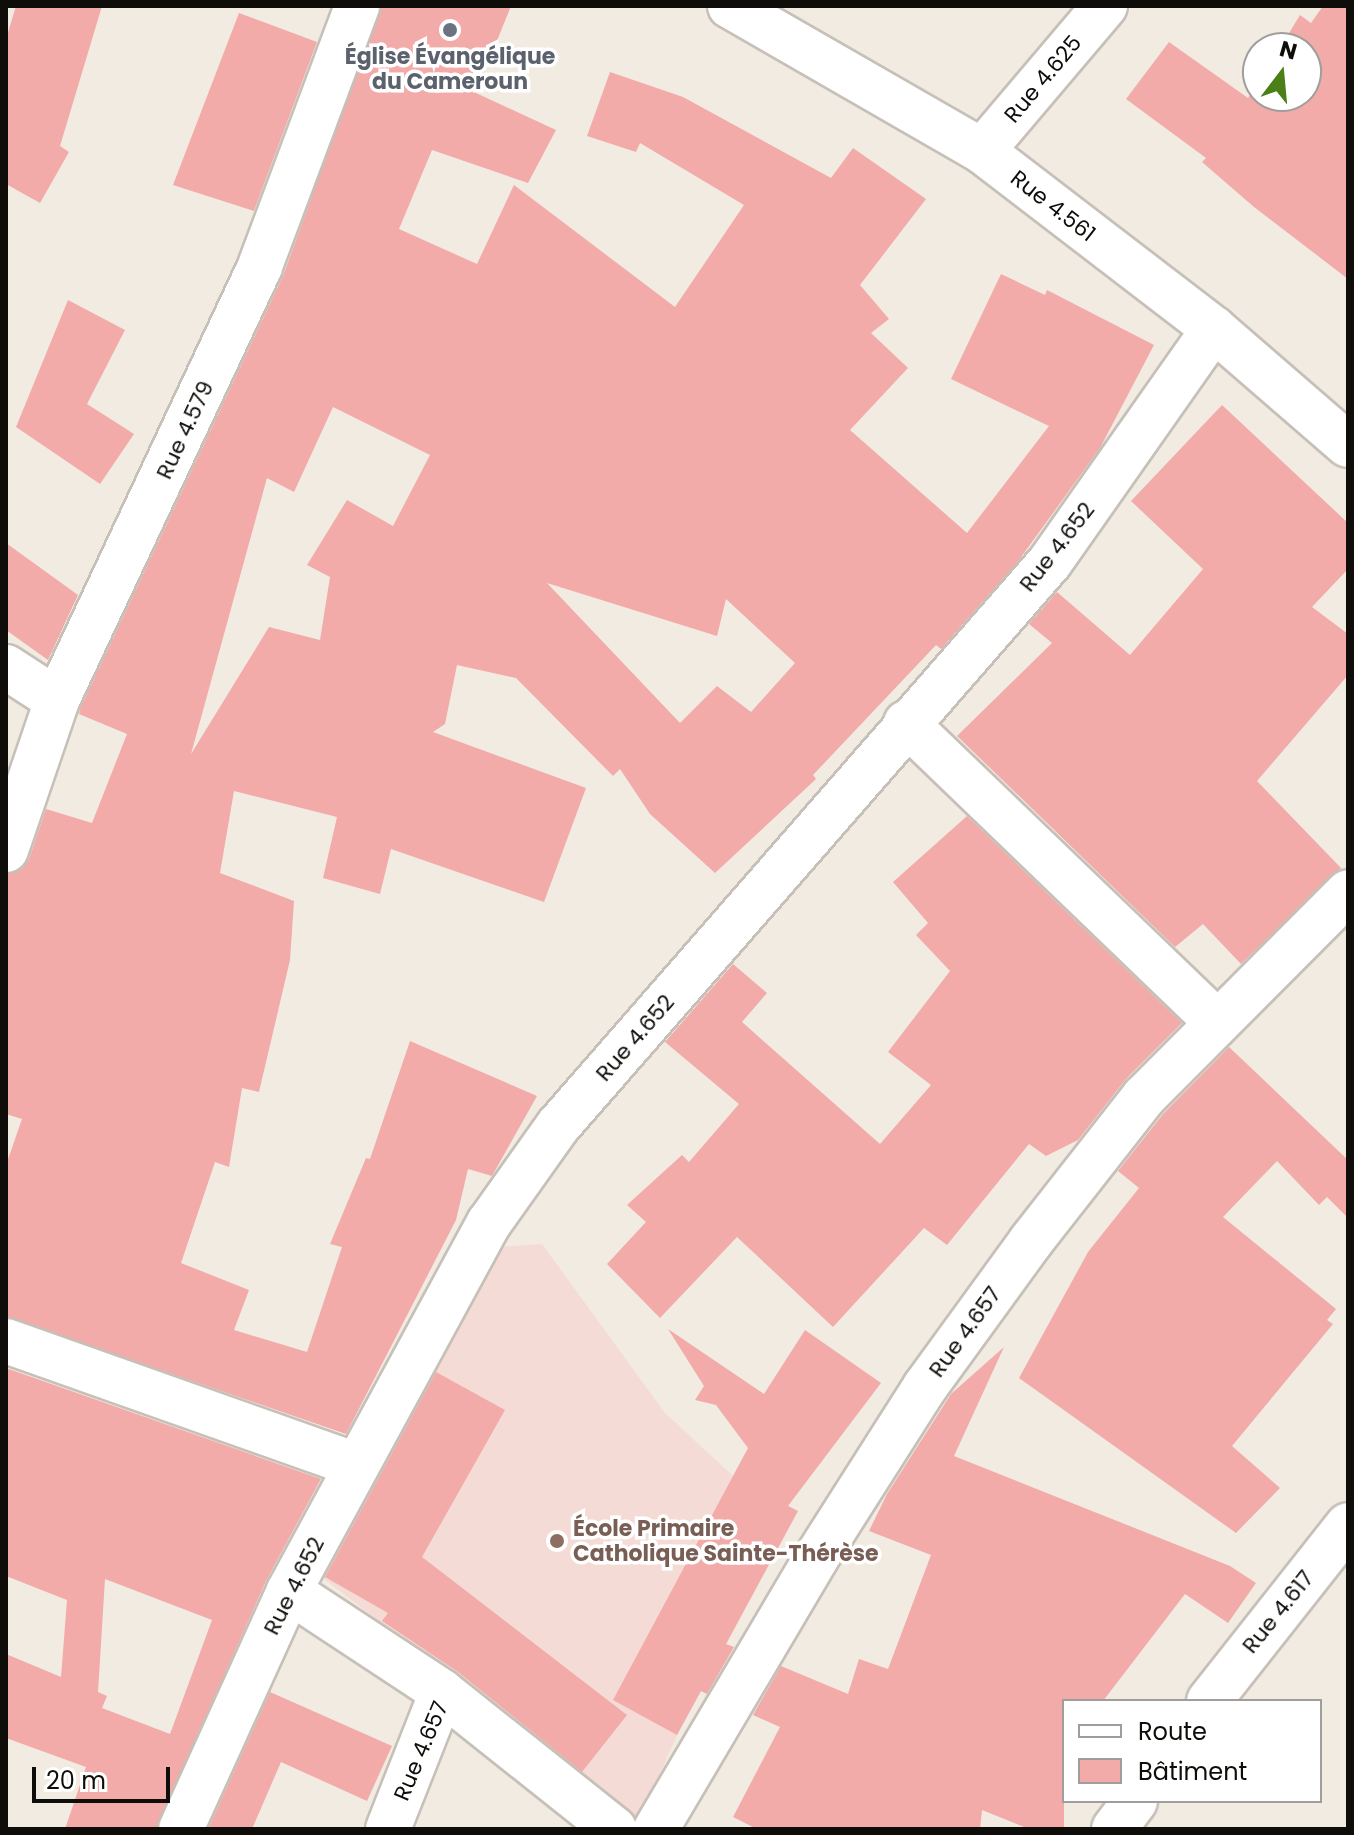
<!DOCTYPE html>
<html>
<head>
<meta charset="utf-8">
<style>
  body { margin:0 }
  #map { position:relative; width:1354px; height:1835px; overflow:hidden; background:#f1ebe2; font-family:Poppins,sans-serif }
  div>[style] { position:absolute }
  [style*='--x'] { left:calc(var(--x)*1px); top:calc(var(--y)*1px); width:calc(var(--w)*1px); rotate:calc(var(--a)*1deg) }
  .education>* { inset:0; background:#f5dbd5 }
  .building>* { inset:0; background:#f2aba9 }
  .roads { filter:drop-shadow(2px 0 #c6c0b8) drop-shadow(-2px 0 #c6c0b8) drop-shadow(0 2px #c6c0b8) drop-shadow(0 -2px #c6c0b8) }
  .minor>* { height:44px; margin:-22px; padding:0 22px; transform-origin:22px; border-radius:22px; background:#fff }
  .secondary>* { height:44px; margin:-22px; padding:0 22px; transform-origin:22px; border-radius:22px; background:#fff }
  .dots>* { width:22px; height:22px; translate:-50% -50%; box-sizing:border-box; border:4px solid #fff; border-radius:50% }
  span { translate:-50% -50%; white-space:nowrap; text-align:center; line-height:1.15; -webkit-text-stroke:7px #fff; paint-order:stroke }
  .worship-label { font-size:22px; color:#5b616d; font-weight:700 }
  .street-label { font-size:22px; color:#0f0d0a }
  .education-label { font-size:22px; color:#785e54; font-weight:700 }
  .left { translate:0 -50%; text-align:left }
  .frame { position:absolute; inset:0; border:8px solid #0f0d0a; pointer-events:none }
  .legend { position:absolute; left:1062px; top:1699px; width:260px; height:104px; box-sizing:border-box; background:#fff; border:2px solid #9f9e9d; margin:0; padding:10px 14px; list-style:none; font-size:24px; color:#0f0d0a }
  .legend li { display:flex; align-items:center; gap:16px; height:40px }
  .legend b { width:40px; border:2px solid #9f9e9d }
  .north { position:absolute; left:1242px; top:32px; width:80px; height:80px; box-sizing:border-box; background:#fff; border:2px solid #9f9e9d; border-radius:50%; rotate:16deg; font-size:22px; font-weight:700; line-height:32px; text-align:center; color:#0f0d0a }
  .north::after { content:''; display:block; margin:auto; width:28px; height:36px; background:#4a8017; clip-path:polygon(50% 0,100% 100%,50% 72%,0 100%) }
  .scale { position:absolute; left:32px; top:1767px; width:138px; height:36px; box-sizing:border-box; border:4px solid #0f0d0a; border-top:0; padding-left:10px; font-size:24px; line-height:28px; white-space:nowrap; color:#0f0d0a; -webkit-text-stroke:6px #fff; paint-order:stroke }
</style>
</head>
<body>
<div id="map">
  <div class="education">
    <i style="clip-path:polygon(542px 1244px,665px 1413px,733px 1476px,798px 1511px,677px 1735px,639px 1821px,315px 1572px,498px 1247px)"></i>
  </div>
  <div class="building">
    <i style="clip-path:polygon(16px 6px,102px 6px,60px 146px,69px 152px,40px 203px,6px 184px,6px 39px)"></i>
    <i style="clip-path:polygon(evenodd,381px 6px,511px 6px,476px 93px,556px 130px,528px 183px,432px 150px,399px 229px,477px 264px,514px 185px,675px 307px,744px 205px,640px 143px,636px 152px,587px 136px,610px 72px,683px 97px,831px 178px,853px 148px,926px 199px,860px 285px,889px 319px,871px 333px,908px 368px,850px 430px,967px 533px,1049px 426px,951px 379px,1001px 274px,1045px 295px,1047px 290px,1154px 345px,1100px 448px,1019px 560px,941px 649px,936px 645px,813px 775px,816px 779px,715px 873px,650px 814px,620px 769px,613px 776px,516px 678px,457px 665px,445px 724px,433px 732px,586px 788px,544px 902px,391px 849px,380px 894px,323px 878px,337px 817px,234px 791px,220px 873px,294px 901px,290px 960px,259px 1092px,242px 1088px,229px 1167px,215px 1162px,181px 1263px,249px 1290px,234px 1330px,307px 1352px,342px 1247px,330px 1244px,366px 1158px,370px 1159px,410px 1041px,537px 1096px,492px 1176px,468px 1169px,456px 1220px,346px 1434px,6px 1317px,6px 1165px,22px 1119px,6px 1114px,6px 874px,22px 869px,29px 859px,46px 809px,92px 823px,127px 734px,79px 714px,80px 709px,283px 276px,381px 6px,333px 407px,430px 455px,393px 526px,347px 500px,307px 565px,330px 577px,320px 640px,269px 627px,191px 754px,267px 478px,294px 492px,333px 407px,381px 6px,547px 583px,717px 636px,726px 599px,795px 663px,751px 712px,717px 686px,680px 723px,547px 583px)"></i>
    <i style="clip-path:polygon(1323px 6px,1348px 6px,1348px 279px,1254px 207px,1202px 162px,1206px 158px,1126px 99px,1169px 42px,1248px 98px,1258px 83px,1258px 96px,1306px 96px,1306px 48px,1280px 48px,1300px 15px,1311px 23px)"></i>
    <i style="clip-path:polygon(239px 13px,317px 42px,254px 211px,173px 185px)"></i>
    <i style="clip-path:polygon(68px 300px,125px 330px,87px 404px,134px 434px,100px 484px,16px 427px)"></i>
    <i style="clip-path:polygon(1222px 405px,1348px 523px,1348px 569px,1312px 607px,1348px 634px,1348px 675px,1257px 781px,1341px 868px,1241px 964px,1203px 924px,1175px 947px,957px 736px,1052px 643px,1029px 624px,1057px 592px,1130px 655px,1203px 569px,1131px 501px)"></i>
    <i style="clip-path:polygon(6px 543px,78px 595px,48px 660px,6px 630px)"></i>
    <i style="clip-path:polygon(967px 816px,1182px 1023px,1126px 1079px,1078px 1140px,1046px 1156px,1029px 1144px,947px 1245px,924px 1228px,833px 1327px,737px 1237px,660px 1318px,607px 1264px,646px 1222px,627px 1205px,682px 1155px,689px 1162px,739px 1104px,665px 1042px,733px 964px,767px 993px,742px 1022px,880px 1144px,931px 1085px,888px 1052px,950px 971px,916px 935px,928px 923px,893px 882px)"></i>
    <i style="clip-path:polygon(1229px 1047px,1348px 1160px,1348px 1218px,1327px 1197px,1319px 1205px,1277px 1161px,1223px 1217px,1336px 1309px,1327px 1320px,1333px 1324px,1232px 1446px,1280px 1488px,1236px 1533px,1019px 1378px,1088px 1252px,1139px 1188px,1118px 1171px,1163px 1114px)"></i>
    <i style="clip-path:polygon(668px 1329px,764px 1394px,805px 1330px,881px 1383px,788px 1506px,798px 1511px,726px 1644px,734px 1647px,707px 1694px,701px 1691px,677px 1735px,613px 1700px,748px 1448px,716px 1405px,695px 1400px,704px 1386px)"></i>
    <i style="clip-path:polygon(1004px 1347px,954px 1456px,1230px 1566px,1256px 1583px,1228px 1623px,1185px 1594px,1103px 1701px,1064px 1701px,1064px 1829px,1029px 1829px,982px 1810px,980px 1829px,757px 1829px,733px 1817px,780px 1727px,753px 1715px,781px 1666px,848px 1694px,859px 1659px,888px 1669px,931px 1555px,869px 1531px,887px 1494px,951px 1394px)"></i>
    <i style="clip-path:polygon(evenodd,6px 1368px,321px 1479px,266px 1581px,156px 1829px,65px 1829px,86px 1767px,6px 1738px,6px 1654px,61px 1677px,67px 1600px,6px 1576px,6px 1368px,105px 1579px,212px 1620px,170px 1734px,102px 1708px,107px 1696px,98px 1692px,105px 1579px)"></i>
    <i style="clip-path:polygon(436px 1372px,505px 1410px,422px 1557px,627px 1715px,582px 1772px,458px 1672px,382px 1621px,388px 1613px,325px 1577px)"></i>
    <i style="clip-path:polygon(270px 1692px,392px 1746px,367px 1801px,281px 1762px,252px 1829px,208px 1829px)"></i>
  </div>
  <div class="roads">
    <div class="minor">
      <i style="--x:982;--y:151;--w:190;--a:-49.7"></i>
      <i style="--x:6;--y:667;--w:61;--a:32.9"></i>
      <i style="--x:906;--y:723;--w:431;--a:43.9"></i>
      <i style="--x:6;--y:850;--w:158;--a:-71.2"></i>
      <i style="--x:57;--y:700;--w:479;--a:-64.9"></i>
      <i style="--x:260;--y:266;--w:278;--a:-69.5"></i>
      <i style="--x:6;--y:1341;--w:372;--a:19.5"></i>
      <i style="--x:289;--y:1591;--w:183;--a:33.4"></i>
      <i style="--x:1209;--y:1701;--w:224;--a:-51.7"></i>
      <i style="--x:181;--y:1829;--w:261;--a:-65.6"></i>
      <i style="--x:289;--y:1591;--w:419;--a:-61.5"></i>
      <i style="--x:489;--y:1223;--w:119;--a:-54.6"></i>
      <i style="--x:558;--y:1126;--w:748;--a:-48.9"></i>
      <i style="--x:1050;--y:562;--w:285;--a:-54.9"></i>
      <i style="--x:388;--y:1829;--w:147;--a:-68.5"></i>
      <i style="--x:442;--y:1692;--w:220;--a:38.5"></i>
      <i style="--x:656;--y:1829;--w:315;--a:-59.4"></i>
      <i style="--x:816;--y:1558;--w:203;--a:-57.5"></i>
      <i style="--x:925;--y:1387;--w:180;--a:-54"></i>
      <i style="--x:1031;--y:1241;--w:183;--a:-51.9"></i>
      <i style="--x:1144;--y:1097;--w:289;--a:-45.1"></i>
      <i style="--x:1114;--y:1829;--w:35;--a:-53"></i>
    </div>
    <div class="secondary">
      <i style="--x:730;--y:6;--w:291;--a:29.9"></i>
      <i style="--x:982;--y:151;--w:292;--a:37.5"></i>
      <i style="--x:1214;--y:329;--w:177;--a:40.9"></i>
    </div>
  </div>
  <div class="dots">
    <i style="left:450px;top:30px;background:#6b7280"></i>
    <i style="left:557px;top:1541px;background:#8d6e63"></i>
  </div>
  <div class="worship-label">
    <span style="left:450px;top:69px">Église Évangélique<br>du Cameroun</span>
  </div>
  <div class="street-label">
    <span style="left:1043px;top:79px;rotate:-50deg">Rue 4.625</span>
    <span style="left:1053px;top:206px;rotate:38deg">Rue 4.561</span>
    <span style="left:185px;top:430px;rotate:-65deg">Rue 4.579</span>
    <span style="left:1057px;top:547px;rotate:-52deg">Rue 4.652</span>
    <span style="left:635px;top:1038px;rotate:-49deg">Rue 4.652</span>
    <span style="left:965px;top:1332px;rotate:-54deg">Rue 4.657</span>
    <span style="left:294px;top:1586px;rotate:-63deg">Rue 4.652</span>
    <span style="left:1278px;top:1612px;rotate:-51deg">Rue 4.617</span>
    <span style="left:421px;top:1751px;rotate:-67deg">Rue 4.657</span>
  </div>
  <div class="education-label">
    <span class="left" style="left:573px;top:1541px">École Primaire<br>Catholique Sainte-Thérèse</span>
  </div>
  <div class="frame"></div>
  <ul class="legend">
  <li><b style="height:10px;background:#fff"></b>Route</li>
  <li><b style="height:22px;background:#f2aba9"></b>Bâtiment</li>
  </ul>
  <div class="north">N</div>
  <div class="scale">20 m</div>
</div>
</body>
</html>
